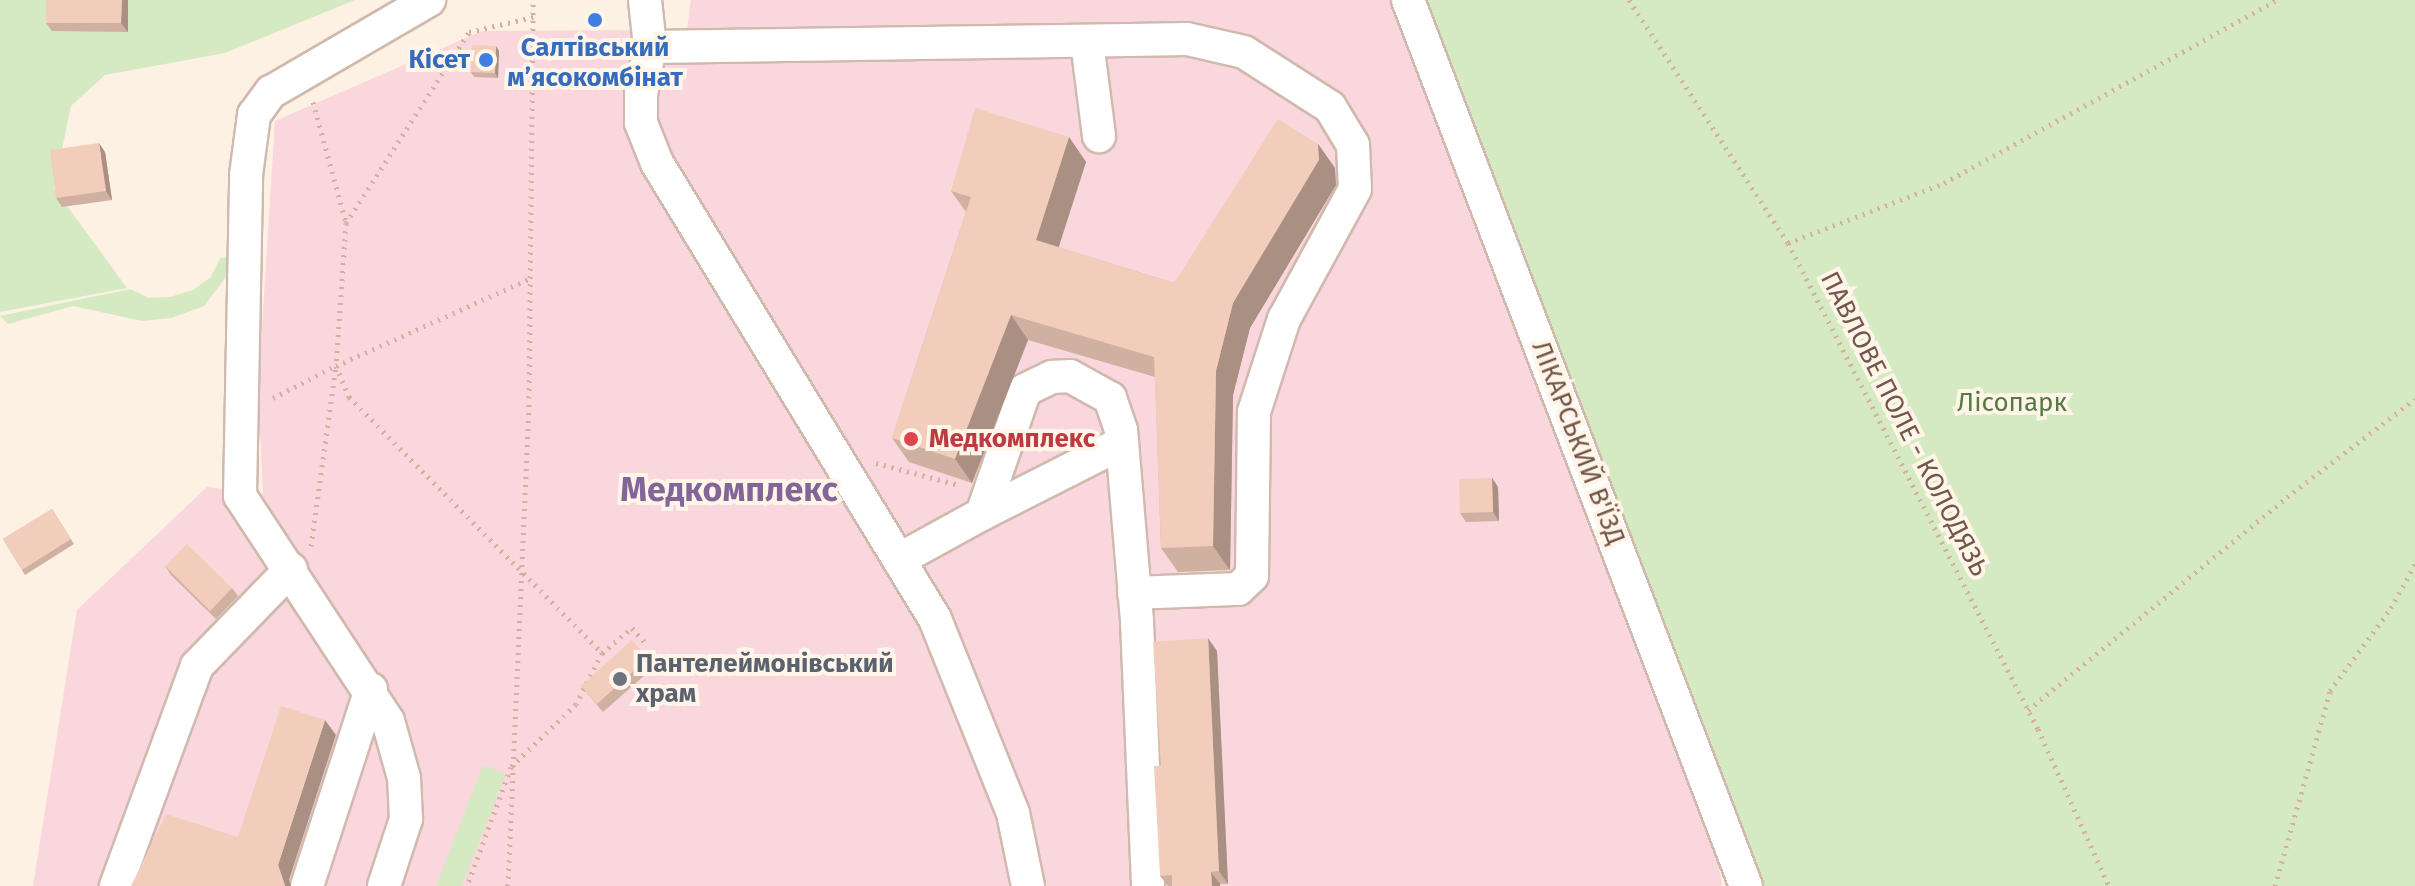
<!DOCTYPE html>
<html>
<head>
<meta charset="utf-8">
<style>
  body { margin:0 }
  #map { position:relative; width:2415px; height:886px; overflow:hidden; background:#fcf1e3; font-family:"Fira Sans",sans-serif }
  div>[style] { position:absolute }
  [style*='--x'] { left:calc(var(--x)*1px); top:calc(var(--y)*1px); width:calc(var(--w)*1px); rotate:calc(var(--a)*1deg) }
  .medical>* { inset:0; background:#fad6dd }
  .green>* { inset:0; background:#d5eac2 }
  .path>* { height:5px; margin-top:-2.5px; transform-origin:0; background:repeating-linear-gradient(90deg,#d6b09e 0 2px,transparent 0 8px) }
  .roads { filter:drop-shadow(2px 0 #d0b9ad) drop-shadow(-2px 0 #d0b9ad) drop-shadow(0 2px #d0b9ad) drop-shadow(0 -2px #d0b9ad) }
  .minor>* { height:32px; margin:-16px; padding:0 16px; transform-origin:16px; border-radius:16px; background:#fff }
  .wall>* { inset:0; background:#d0b0a1 }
  .shaded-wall>* { inset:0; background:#a99083 }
  .building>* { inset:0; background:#f2cdbb }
  .dots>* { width:22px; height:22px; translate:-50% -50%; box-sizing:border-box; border:4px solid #fff5e9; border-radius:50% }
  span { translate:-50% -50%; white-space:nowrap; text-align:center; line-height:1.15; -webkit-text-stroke:8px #fff5e9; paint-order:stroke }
  .shop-label { font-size:26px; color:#366cbe; font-weight:700 }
  .right { translate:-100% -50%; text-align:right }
  .park-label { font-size:26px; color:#567a42 }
  .street-label { font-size:26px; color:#745549 }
  .health-label { font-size:26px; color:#be3a42; font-weight:700 }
  .left { translate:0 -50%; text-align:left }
  .worship-label { font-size:26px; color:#5b616d; font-weight:700 }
  .district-label { font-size:34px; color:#836598; font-weight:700 }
</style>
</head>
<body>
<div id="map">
  <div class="medical">
    <i style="clip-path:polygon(691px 0,1391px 0,1710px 816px,1722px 886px,33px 886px,77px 610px,207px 487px,263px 494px,258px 390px,275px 121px,482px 31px,687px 30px)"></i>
  </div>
  <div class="green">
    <i style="clip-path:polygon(0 0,355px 0,225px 53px,105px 75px,71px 106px,54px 188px,127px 288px,0 312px)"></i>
    <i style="clip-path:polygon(1427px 0,2415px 0,2415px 886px,1750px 886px,1738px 821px)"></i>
    <i style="clip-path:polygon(230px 257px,229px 273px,204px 306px,171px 318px,142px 321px,73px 306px,8px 324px,0 316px,130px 289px,149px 298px,170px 297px,193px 290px,211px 277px,220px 258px)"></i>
    <i style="clip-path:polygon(483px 765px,506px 774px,462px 886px,436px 886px)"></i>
  </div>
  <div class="path">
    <i style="--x:1629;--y:0;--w:290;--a:56.8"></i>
    <i style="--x:1788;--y:243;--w:547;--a:62.78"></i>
    <i style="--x:2038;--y:729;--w:172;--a:65.7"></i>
    <i style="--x:313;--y:102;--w:125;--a:74.7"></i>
    <i style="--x:346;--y:223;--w:143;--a:94"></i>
    <i style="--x:336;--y:366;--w:34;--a:67"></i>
    <i style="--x:349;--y:397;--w:360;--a:45.3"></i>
    <i style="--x:602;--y:653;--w:57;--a:117"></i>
    <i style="--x:576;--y:704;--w:91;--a:135.9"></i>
    <i style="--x:511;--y:767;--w:127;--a:110.3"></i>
    <i style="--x:346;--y:223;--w:227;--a:-57.2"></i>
    <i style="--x:469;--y:32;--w:66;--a:-13.2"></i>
    <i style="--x:1788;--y:243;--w:167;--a:-21"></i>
    <i style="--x:1944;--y:183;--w:380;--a:-28.8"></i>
    <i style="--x:273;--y:398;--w:70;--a:-27.3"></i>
    <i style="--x:876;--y:463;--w:86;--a:14.8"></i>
    <i style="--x:311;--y:546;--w:182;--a:-82.1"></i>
    <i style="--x:336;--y:366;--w:214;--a:-24.3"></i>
    <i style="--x:602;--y:653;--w:39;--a:-40"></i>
    <i style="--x:632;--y:628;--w:24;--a:48"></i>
    <i style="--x:2028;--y:710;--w:335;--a:-39.4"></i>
    <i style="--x:2287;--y:497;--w:161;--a:-37.4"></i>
    <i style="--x:508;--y:886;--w:488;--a:-87.5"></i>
    <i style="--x:529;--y:398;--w:398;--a:-89.4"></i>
    <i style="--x:2275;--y:886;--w:203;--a:-74.2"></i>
    <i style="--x:2330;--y:691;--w:103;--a:-53.7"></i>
    <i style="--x:2391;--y:608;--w:50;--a:-61.4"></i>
  </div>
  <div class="roads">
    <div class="minor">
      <i style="--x:645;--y:0;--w:47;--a:83.9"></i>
      <i style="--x:650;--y:47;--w:48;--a:100.8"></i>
      <i style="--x:641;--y:94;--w:29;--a:90"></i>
      <i style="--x:641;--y:123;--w:43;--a:68.2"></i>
      <i style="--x:657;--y:163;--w:534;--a:58.63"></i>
      <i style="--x:935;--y:619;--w:209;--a:68.1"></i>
      <i style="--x:1013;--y:813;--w:75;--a:78.4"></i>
      <i style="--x:1408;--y:0;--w:948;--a:69.12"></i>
      <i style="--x:1087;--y:42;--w:95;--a:82.7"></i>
      <i style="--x:650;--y:47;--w:537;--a:-0.85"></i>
      <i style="--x:1187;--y:39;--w:58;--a:12.8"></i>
      <i style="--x:1244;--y:52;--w:102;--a:32.6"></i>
      <i style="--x:1330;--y:107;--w:44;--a:58.8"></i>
      <i style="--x:1353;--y:145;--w:44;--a:87.4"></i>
      <i style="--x:1355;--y:189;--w:148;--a:118.6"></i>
      <i style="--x:1284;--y:319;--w:98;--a:107.9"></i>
      <i style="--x:1254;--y:412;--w:164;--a:90.7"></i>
      <i style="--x:1252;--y:576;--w:19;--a:137"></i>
      <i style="--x:1238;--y:589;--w:104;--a:177.8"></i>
      <i style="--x:982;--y:514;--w:157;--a:-26.9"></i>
      <i style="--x:900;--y:559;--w:94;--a:-28.8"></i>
      <i style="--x:982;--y:514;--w:131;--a:-70.9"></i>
      <i style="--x:1025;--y:390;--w:30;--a:-26"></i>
      <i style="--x:1052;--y:377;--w:18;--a:-3"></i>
      <i style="--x:1070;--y:376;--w:46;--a:28.8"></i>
      <i style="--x:1110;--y:398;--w:34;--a:71"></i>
      <i style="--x:1121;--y:430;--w:193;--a:85.2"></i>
      <i style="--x:1137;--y:622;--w:264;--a:87.6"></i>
      <i style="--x:116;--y:886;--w:234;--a:-69.8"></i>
      <i style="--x:197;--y:666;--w:135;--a:-45.9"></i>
      <i style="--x:307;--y:886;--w:207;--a:-72"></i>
      <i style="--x:384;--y:886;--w:71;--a:-71.8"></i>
      <i style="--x:406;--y:819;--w:41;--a:-92.8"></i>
      <i style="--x:404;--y:778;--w:59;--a:-105.7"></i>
      <i style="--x:388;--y:721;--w:269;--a:-123.3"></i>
      <i style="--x:240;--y:496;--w:321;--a:-88.9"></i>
      <i style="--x:246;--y:175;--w:61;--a:-82.4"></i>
      <i style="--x:254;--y:115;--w:29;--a:-54"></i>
      <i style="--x:271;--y:92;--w:183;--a:-30.2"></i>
    </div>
  </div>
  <div class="wall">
    <i style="clip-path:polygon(46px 0,128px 0,128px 32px,52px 31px,46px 23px)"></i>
    <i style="clip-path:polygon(499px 51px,498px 78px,474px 77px,471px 72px)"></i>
    <i style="clip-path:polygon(1069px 137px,1086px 162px,1058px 247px,1174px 283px,1318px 144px,1335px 168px,1336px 185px,1250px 328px,1233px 395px,1230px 570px,1178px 572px,1161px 548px,1155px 377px,1028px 340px,972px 483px,909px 462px,892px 438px,966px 212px,951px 191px)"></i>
    <i style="clip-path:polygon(105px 152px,112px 200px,62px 207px,56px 198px)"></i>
    <i style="clip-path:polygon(1492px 478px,1498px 487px,1499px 521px,1466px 522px,1460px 513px)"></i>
    <i style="clip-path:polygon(52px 509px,74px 544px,25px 575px,3px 539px)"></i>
    <i style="clip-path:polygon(165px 566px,232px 588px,238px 596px,216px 619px,171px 575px)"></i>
    <i style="clip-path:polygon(1217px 651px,1228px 884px,1220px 884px,1220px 886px,1168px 886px,1160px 876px,1161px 766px)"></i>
    <i style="clip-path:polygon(648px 658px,654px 667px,603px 712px,581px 686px)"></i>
  </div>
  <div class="shaded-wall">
    <i style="clip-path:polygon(122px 0,128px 0,128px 32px,121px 23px)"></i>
    <i style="clip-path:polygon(496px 46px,499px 51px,498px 78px,495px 73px)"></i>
    <i style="clip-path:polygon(1069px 137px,1086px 162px,1053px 265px,1036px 240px)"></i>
    <i style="clip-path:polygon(99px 143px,105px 152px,112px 200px,106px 191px)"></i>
    <i style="clip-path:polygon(1318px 144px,1335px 168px,1336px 185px,1250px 328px,1233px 395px,1230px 570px,1213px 546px,1216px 371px,1233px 303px)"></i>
    <i style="clip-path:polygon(1011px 315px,1028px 340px,972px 483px,955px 459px)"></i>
    <i style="clip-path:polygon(1492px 478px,1498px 487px,1499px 521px,1493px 512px)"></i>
    <i style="clip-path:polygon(1208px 638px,1217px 651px,1228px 884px,1219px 871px)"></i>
    <i style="clip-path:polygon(325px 720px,336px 735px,289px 880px,291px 886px,285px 886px,278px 865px)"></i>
    <i style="clip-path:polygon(1211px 872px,1220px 884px,1220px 886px,1212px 886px)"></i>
  </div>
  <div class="building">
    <i style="clip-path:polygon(46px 0,122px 0,121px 23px,46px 23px)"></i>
    <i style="clip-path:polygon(472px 45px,496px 46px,495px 73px,471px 72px)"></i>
    <i style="clip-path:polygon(975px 108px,1069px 137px,1036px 240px,1174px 283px,1278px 119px,1318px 144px,1319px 160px,1233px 303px,1216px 371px,1213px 546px,1161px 548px,1154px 357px,1011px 315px,955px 459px,892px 438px,971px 197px,951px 191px)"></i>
    <i style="clip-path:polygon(99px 143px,106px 191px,56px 198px,50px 150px)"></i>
    <i style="clip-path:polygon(1492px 478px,1493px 512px,1460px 513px,1459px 479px)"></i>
    <i style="clip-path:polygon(52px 509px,71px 539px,22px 570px,3px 539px)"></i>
    <i style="clip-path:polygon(187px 544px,232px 588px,210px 611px,165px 566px)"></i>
    <i style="clip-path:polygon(1208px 638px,1219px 871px,1211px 872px,1212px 886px,1172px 886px,1172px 875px,1160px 876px,1154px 766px,1161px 766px,1153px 642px)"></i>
    <i style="clip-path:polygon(632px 640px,648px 658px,597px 704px,581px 686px)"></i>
    <i style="clip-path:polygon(281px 706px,325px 720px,278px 865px,285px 886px,131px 886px,166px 814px,238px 837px)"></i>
  </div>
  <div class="dots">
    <i style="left:595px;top:20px;background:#3f7fe0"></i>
    <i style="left:486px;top:60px;background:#3f7fe0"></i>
    <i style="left:911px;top:439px;background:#e0444e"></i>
    <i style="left:620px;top:679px;background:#6b7280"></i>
  </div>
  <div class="shop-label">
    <span style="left:595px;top:63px">Салтівський<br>мʼясокомбінат</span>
    <span class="right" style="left:470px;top:60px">Кісет</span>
  </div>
  <div class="park-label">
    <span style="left:2012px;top:403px">Лісопарк</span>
  </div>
  <div class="street-label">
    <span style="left:1904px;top:424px;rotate:63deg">ПАВЛОВЕ ПОЛЕ - КОЛОДЯЗЬ</span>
    <span style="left:1578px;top:443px;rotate:69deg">ЛІКАРСЬКИЙ В'ЇЗД</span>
  </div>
  <div class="health-label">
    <span class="left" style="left:929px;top:439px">Медкомплекс</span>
  </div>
  <div class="worship-label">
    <span class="left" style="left:636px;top:679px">Пантелеймонівський<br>храм</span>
  </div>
  <div class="district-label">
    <span style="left:729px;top:490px">Медкомплекс</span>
  </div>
</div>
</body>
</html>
